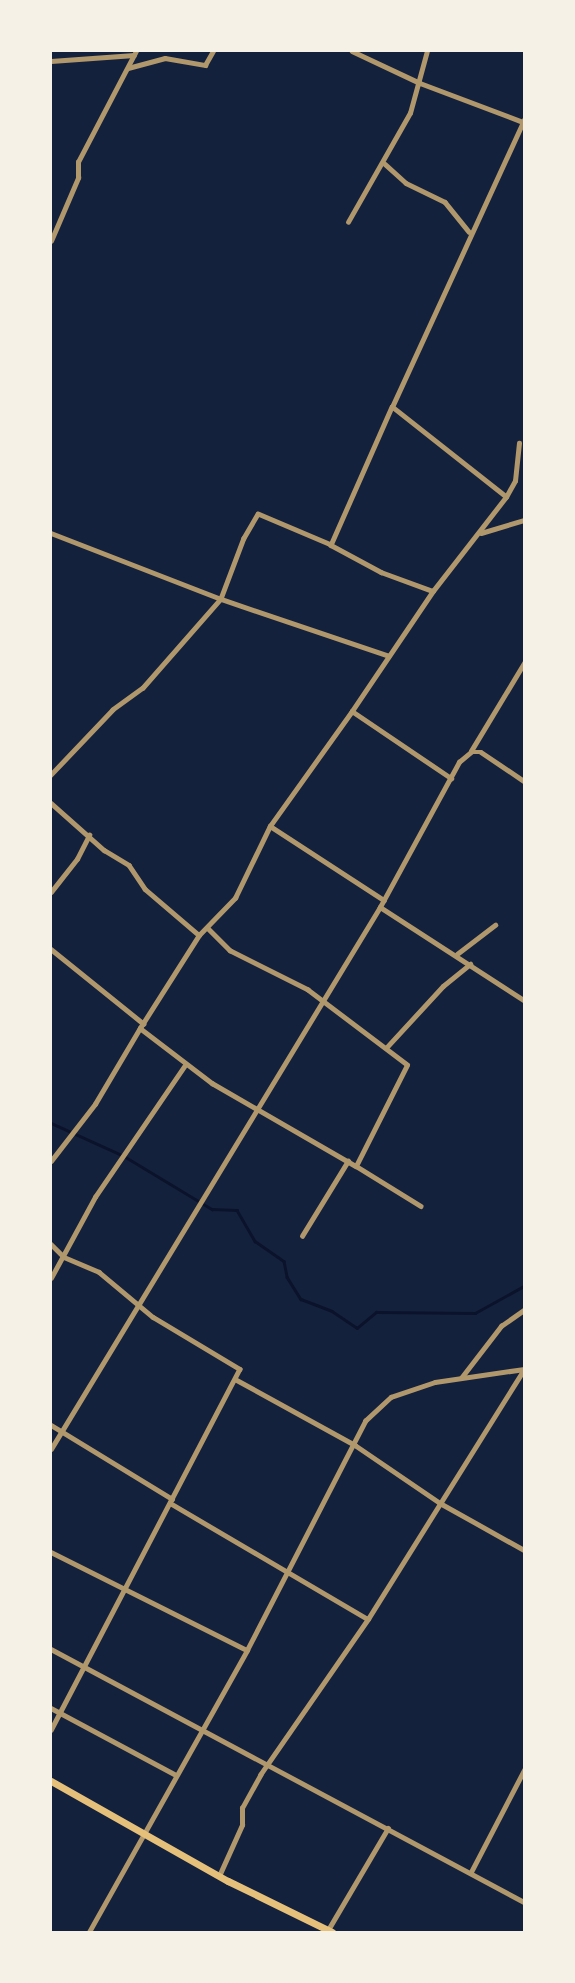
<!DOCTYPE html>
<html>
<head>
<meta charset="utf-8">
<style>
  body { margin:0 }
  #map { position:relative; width:575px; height:1983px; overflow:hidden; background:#14213d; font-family:"Roboto Serif",serif }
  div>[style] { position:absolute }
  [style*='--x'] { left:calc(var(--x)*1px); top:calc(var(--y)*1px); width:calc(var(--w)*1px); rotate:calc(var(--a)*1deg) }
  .stream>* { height:2.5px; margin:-1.25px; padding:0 1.25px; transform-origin:1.25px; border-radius:1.25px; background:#0b132b }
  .minor>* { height:4.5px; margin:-2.25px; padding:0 2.25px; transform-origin:2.25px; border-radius:2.25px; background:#b1986c }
  .primary>* { height:7px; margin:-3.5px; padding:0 3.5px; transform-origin:3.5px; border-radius:3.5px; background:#e5c07b }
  span { translate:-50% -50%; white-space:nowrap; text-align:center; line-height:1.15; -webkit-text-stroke:5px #f6f1e7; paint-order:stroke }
  .frame { position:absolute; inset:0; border:52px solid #f6f1e7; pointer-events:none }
</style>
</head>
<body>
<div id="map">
  <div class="stream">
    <i style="--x:51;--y:1123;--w:80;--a:24.3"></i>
    <i style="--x:124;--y:1156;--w:103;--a:31.1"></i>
    <i style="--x:212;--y:1209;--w:25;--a:2"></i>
    <i style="--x:237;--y:1210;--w:36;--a:60"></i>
    <i style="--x:255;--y:1241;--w:35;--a:35"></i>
    <i style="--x:284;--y:1261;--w:16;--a:79"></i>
    <i style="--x:287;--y:1277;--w:26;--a:58"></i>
    <i style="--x:301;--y:1299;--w:33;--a:21"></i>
    <i style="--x:332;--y:1311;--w:30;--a:34"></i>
    <i style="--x:357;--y:1328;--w:25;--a:-40"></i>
    <i style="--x:376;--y:1312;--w:99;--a:0.6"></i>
    <i style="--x:475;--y:1313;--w:56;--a:-28.9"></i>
  </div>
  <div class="minor">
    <i style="--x:352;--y:51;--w:75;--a:25.2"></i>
    <i style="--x:420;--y:83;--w:110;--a:20.7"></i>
    <i style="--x:51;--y:61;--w:83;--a:-4.1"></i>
    <i style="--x:128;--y:68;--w:38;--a:-15"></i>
    <i style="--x:165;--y:58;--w:41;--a:9.9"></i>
    <i style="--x:205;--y:65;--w:16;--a:-60"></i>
    <i style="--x:385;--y:164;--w:28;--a:42"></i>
    <i style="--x:406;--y:183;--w:43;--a:26"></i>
    <i style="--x:445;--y:202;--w:38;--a:51"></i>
    <i style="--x:348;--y:222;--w:125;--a:-60.4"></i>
    <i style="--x:410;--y:113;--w:64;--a:-74.7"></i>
    <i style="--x:51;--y:241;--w:69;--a:-66.8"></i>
    <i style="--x:78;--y:178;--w:16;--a:-90"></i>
    <i style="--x:78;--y:162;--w:125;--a:-62.4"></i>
    <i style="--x:392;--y:407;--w:151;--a:113.8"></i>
    <i style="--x:331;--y:545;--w:57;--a:28.4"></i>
    <i style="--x:381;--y:572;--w:55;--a:20.1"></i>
    <i style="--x:506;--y:497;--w:145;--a:-141.7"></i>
    <i style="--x:392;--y:407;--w:316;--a:-65.3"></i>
    <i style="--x:51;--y:533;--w:182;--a:21.2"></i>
    <i style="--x:221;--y:599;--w:118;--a:131.2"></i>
    <i style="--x:143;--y:688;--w:37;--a:144"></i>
    <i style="--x:113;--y:710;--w:90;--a:133.6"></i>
    <i style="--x:481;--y:533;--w:45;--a:-16.8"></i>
    <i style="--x:331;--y:545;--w:79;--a:-157"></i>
    <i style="--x:258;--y:514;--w:28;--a:120"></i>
    <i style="--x:244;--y:538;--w:65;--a:110.7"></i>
    <i style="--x:221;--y:599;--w:177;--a:18.7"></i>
    <i style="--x:352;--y:711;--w:145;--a:-56"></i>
    <i style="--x:433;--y:591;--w:119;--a:-52.2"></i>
    <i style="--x:506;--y:497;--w:18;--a:-61"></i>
    <i style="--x:515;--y:481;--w:38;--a:-84"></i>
    <i style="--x:471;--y:751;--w:103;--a:-58.9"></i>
    <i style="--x:51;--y:803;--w:71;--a:41.6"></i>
    <i style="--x:104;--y:850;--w:29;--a:31"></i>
    <i style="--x:129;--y:865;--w:29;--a:56"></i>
    <i style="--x:145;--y:889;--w:71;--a:40.4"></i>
    <i style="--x:270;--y:826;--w:136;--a:33"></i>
    <i style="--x:51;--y:892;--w:42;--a:-51.8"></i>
    <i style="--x:77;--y:859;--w:27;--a:-63"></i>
    <i style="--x:380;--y:907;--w:171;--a:32.9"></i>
    <i style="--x:51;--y:949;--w:119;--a:38.9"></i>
    <i style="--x:457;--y:954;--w:48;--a:-37.3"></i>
    <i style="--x:140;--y:1028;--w:110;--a:-57.6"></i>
    <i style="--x:199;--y:935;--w:52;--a:-45.8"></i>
    <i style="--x:235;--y:898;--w:80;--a:-64.1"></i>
    <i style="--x:270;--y:826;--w:141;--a:-54.5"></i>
    <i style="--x:352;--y:711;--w:120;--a:34.1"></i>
    <i style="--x:386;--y:1048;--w:84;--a:-47.4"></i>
    <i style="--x:443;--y:986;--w:35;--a:-39"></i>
    <i style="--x:51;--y:1161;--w:72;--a:-52.3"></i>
    <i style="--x:95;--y:1104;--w:88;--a:-59.4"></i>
    <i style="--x:140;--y:1028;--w:91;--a:37.4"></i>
    <i style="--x:212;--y:1083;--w:166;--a:30"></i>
    <i style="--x:356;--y:1166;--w:113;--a:-63.2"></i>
    <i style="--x:407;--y:1065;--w:124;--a:-142.9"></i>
    <i style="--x:308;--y:990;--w:87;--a:-153.4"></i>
    <i style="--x:230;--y:951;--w:31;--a:-135"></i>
    <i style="--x:356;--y:1166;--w:76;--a:31.6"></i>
    <i style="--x:302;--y:1236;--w:88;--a:-58.5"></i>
    <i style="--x:51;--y:1244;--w:18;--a:45"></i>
    <i style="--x:64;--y:1257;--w:38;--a:23"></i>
    <i style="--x:99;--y:1272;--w:70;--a:39.8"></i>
    <i style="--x:153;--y:1317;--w:101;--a:30.9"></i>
    <i style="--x:240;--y:1369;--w:407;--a:117.6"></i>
    <i style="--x:51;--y:1278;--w:92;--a:-61.5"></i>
    <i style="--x:95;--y:1197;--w:160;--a:-55.7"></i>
    <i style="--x:461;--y:1378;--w:66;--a:-52.4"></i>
    <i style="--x:501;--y:1326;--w:28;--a:-35"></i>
    <i style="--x:235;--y:1379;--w:137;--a:28.8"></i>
    <i style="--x:355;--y:1445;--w:103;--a:34.3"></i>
    <i style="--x:440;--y:1503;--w:96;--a:29.2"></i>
    <i style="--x:51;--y:1425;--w:142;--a:31.4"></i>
    <i style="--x:51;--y:1449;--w:634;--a:-58.74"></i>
    <i style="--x:380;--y:907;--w:165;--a:-61.4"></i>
    <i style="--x:459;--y:762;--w:16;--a:-40"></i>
    <i style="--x:471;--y:752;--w:10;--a:0"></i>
    <i style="--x:481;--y:752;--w:52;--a:34"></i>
    <i style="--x:170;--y:1503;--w:229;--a:30.4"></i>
    <i style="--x:51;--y:1552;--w:219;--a:26.6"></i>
    <i style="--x:51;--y:1649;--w:536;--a:28.14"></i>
    <i style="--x:51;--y:1708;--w:142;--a:28.2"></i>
    <i style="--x:471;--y:1872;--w:115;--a:-62.5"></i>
    <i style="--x:219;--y:1876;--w:56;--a:-65.7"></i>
    <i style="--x:242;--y:1825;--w:17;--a:-90"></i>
    <i style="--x:242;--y:1808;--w:38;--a:-61"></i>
    <i style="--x:260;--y:1775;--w:190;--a:-55.3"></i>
    <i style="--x:368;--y:1619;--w:292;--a:-58"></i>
    <i style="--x:328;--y:1930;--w:118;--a:-59.5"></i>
    <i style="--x:89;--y:1932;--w:323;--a:-60.7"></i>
    <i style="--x:247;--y:1650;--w:258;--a:-62.7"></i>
    <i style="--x:365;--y:1421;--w:35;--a:-43"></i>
    <i style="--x:391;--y:1397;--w:46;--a:-18.8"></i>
    <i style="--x:435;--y:1382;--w:90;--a:-8.3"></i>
  </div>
  <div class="primary">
    <i style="--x:51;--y:1781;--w:203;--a:29.5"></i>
    <i style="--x:228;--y:1881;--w:116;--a:26.1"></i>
  </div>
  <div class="frame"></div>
</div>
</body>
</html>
